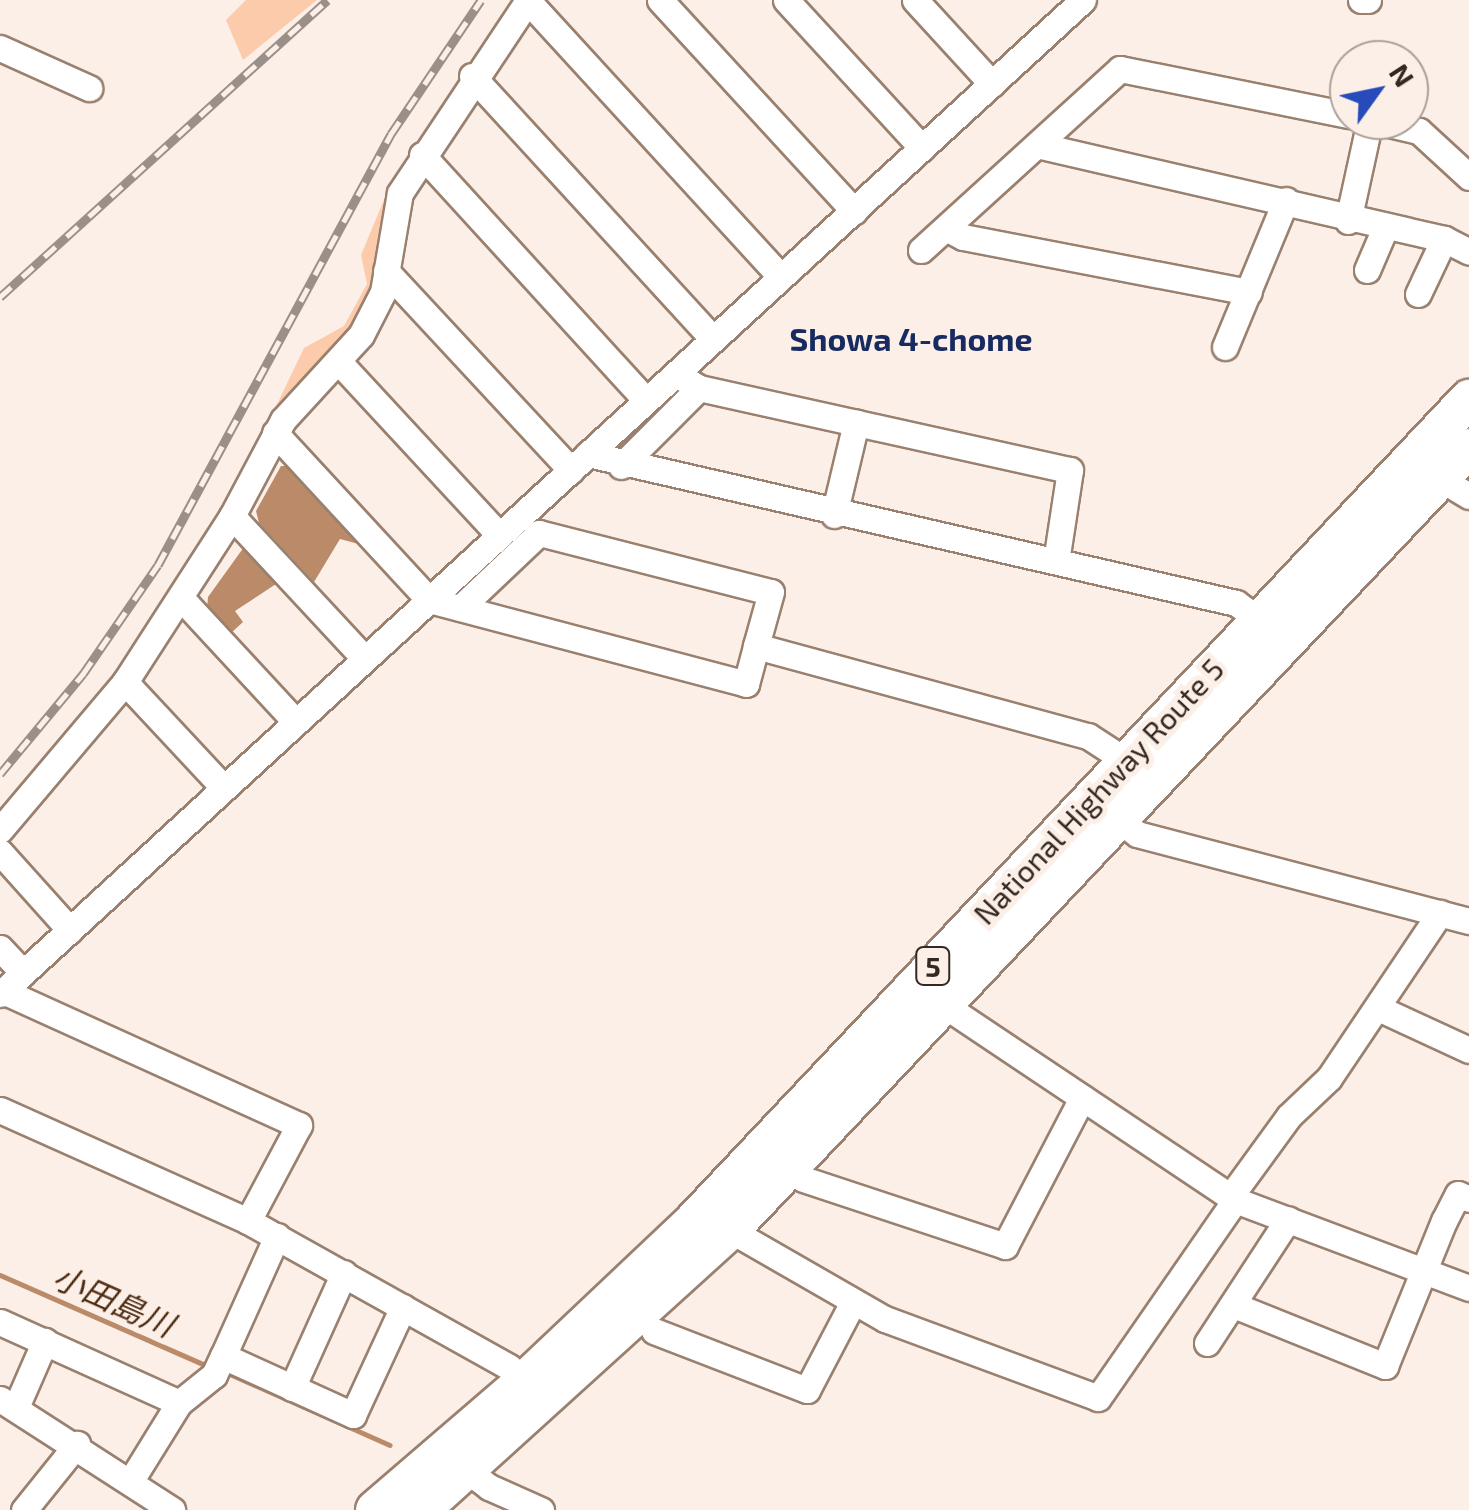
<!DOCTYPE html>
<html>
<head>
<meta charset="utf-8">
<style>
  body { margin:0 }
  #map { position:relative; width:1469px; height:1510px; overflow:hidden; background:#fbefe8; font-family:"Exo 2","Noto Sans JP",sans-serif }
  div>[style] { position:absolute }
  [style*='--x'] { left:calc(var(--x)*1px); top:calc(var(--y)*1px); width:calc(var(--w)*1px); rotate:calc(var(--a)*1deg) }
  .green>* { inset:0; background:#fbcbab }
  .water>* { inset:0; background:#bb8b69 }
  .stream>* { height:5px; margin:-2.5px; padding:0 2.5px; transform-origin:2.5px; border-radius:2.5px; background:#bb8b69 }
  .roads { filter:drop-shadow(2px 0 #9a806e) drop-shadow(-2px 0 #9a806e) drop-shadow(0 2px #9a806e) drop-shadow(0 -2px #9a806e) }
  .minor>* { height:25px; margin:-12.5px; padding:0 12.5px; transform-origin:12.5px; border-radius:12.5px; background:#fff }
  .highway>* { height:38px; margin:-19px; padding:0 19px; transform-origin:19px; border-radius:19px; background:#fff }
  .rail>* { height:9px; margin-top:-4.5px; transform-origin:0; background:repeating-linear-gradient(90deg,#fbefe8 0 15px,#9b9089 0 30px); box-sizing:border-box; border-block:2px solid #9b9089 }
  span { translate:-50% -50%; white-space:nowrap; text-align:center; line-height:1.15; -webkit-text-stroke:10px #fbefe8; paint-order:stroke }
  .shield-label span { padding:2px 8px; background:#fbefe8; border:2px solid; border-radius:8px; -webkit-text-stroke-width:0 }
  .shield-label { font-size:28px; color:#342922; font-weight:700 }
  .street-label { font-size:30px; color:#342922 }
  .neighbourhood-label { font-size:32px; color:#172b61; font-weight:700 }
  .water-label { font-size:32px; color:#4b290f; font-style:italic }
  .north { position:absolute; left:1329px; top:40px; width:100px; height:100px; box-sizing:border-box; background:#fbefe8; border:2px solid #aba099; border-radius:50%; rotate:57deg; font-size:28px; font-weight:700; line-height:40px; text-align:center; color:#342922 }
  .north::after { content:''; display:block; margin:auto; width:35px; height:45px; background:#274bba; clip-path:polygon(50% 0,100% 100%,50% 72%,0 100%) }
</style>
</head>
<body>
<div id="map">
  <div class="green">
    <i style="clip-path:polygon(246px 0,317px 0,243px 60px,226px 20px)"></i>
    <i style="clip-path:polygon(391px 183px,376px 275px,350px 332px,270px 419px,304px 348px,344px 326px,367px 284px,361px 255px)"></i>
  </div>
  <div class="water">
    <i style="clip-path:polygon(281px 466px,292px 466px,366px 546px,340px 539px,314px 582px,259px 523px,256px 511px)"></i>
    <i style="clip-path:polygon(244px 547px,276px 584px,235px 611px,243px 622px,231px 633px,207px 609px,208px 597px)"></i>
  </div>
  <div class="stream">
    <i style="--x:0;--y:1275;--w:226;--a:23.7"></i>
    <i style="--x:225;--y:1372;--w:180;--a:23.9"></i>
  </div>
  <div class="roads">
    <div class="minor">
      <i style="--x:660;--y:0;--w:287;--a:47.4"></i>
      <i style="--x:786;--y:0;--w:201;--a:47.4"></i>
      <i style="--x:915;--y:0;--w:114;--a:47.5"></i>
      <i style="--x:1361;--y:0;--w:7;--a:0"></i>
      <i style="--x:528;--y:1;--w:374;--a:47.5"></i>
      <i style="--x:0;--y:48;--w:98;--a:24.2"></i>
      <i style="--x:472;--y:76;--w:357;--a:47.5"></i>
      <i style="--x:1372;--y:120;--w:48;--a:13.2"></i>
      <i style="--x:1419;--y:131;--w:68;--a:42.6"></i>
      <i style="--x:1037;--y:145;--w:418;--a:13"></i>
      <i style="--x:1444;--y:239;--w:28;--a:27"></i>
      <i style="--x:422;--y:155;--w:332;--a:47.6"></i>
      <i style="--x:1348;--y:221;--w:103;--a:-77.7"></i>
      <i style="--x:946;--y:228;--w:19;--a:28"></i>
      <i style="--x:963;--y:237;--w:291;--a:10.9"></i>
      <i style="--x:921;--y:250;--w:269;--a:-42.3"></i>
      <i style="--x:1120;--y:69;--w:234;--a:11.4"></i>
      <i style="--x:1367;--y:270;--w:46;--a:-66.8"></i>
      <i style="--x:386;--y:271;--w:272;--a:47.1"></i>
      <i style="--x:1418;--y:294;--w:61;--a:-64.7"></i>
      <i style="--x:1225;--y:347;--w:159;--a:-67.5"></i>
      <i style="--x:338;--y:361;--w:238;--a:47.2"></i>
      <i style="--x:676;--y:374;--w:27;--a:31"></i>
      <i style="--x:699;--y:388;--w:380;--a:12.5"></i>
      <i style="--x:1070;--y:470;--w:92;--a:98.7"></i>
      <i style="--x:275;--y:433;--w:227;--a:47.3"></i>
      <i style="--x:429;--y:600;--w:328;--a:14.8"></i>
      <i style="--x:746;--y:684;--w:39;--a:-75"></i>
      <i style="--x:756;--y:646;--w:344;--a:15.2"></i>
      <i style="--x:1088;--y:736;--w:44;--a:33"></i>
      <i style="--x:588;--y:454;--w:665;--a:12.95"></i>
      <i style="--x:1236;--y:603;--w:44;--a:35.8"></i>
      <i style="--x:621;--y:466;--w:110;--a:-45"></i>
      <i style="--x:1439;--y:478;--w:35;--a:31"></i>
      <i style="--x:834;--y:515;--w:95;--a:-76.6"></i>
      <i style="--x:232;--y:516;--w:195;--a:47.1"></i>
      <i style="--x:181;--y:598;--w:169;--a:47.2"></i>
      <i style="--x:460;--y:608;--w:109;--a:-43.5"></i>
      <i style="--x:539;--y:533;--w:239;--a:14.3"></i>
      <i style="--x:771;--y:592;--w:56;--a:105.5"></i>
      <i style="--x:125;--y:682;--w:145;--a:47"></i>
      <i style="--x:1114;--y:817;--w:29;--a:36"></i>
      <i style="--x:1137;--y:834;--w:343;--a:14.7"></i>
      <i style="--x:0;--y:830;--w:194;--a:-49.8"></i>
      <i style="--x:125;--y:682;--w:197;--a:-57.2"></i>
      <i style="--x:232;--y:516;--w:109;--a:-62"></i>
      <i style="--x:283;--y:420;--w:115;--a:-47.5"></i>
      <i style="--x:361;--y:335;--w:48;--a:-62.9"></i>
      <i style="--x:383;--y:292;--w:100;--a:-80.3"></i>
      <i style="--x:400;--y:193;--w:232;--a:-56.4"></i>
      <i style="--x:0;--y:852;--w:105;--a:48.1"></i>
      <i style="--x:0;--y:948;--w:34;--a:47"></i>
      <i style="--x:3;--y:991;--w:325;--a:24.4"></i>
      <i style="--x:299;--y:1125;--w:109;--a:118"></i>
      <i style="--x:0;--y:994;--w:1470;--a:-42.55"></i>
      <i style="--x:932;--y:997;--w:365;--a:33.8"></i>
      <i style="--x:1235;--y:1200;--w:250;--a:20.6"></i>
      <i style="--x:1378;--y:1008;--w:100;--a:24.8"></i>
      <i style="--x:0;--y:1110;--w:272;--a:24.1"></i>
      <i style="--x:248;--y:1221;--w:299;--a:29.2"></i>
      <i style="--x:509;--y:1367;--w:36;--a:38"></i>
      <i style="--x:803;--y:1179;--w:213;--a:18.3"></i>
      <i style="--x:1005;--y:1246;--w:167;--a:-62.5"></i>
      <i style="--x:1230;--y:1197;--w:100;--a:-53.9"></i>
      <i style="--x:1289;--y:1116;--w:55;--a:-43.5"></i>
      <i style="--x:1329;--y:1078;--w:199;--a:-56.1"></i>
      <i style="--x:730;--y:1230;--w:179;--a:29.9"></i>
      <i style="--x:885;--y:1319;--w:227;--a:20.3"></i>
      <i style="--x:1098;--y:1398;--w:241;--a:-55.3"></i>
      <i style="--x:277;--y:1236;--w:132;--a:114.2"></i>
      <i style="--x:223;--y:1356;--w:143;--a:24.4"></i>
      <i style="--x:353;--y:1415;--w:119;--a:-65.2"></i>
      <i style="--x:1236;--y:1306;--w:161;--a:21.9"></i>
      <i style="--x:1385;--y:1366;--w:157;--a:-67.9"></i>
      <i style="--x:1444;--y:1221;--w:30;--a:-63"></i>
      <i style="--x:1458;--y:1194;--w:12;--a:24"></i>
      <i style="--x:0;--y:1322;--w:196;--a:24.3"></i>
      <i style="--x:654;--y:1331;--w:164;--a:21.1"></i>
      <i style="--x:807;--y:1390;--w:99;--a:-62.4"></i>
      <i style="--x:1207;--y:1343;--w:148;--a:-56.8"></i>
      <i style="--x:292;--y:1388;--w:126;--a:-65.7"></i>
      <i style="--x:0;--y:1399;--w:205;--a:32.8"></i>
      <i style="--x:17;--y:1405;--w:70;--a:-66.4"></i>
      <i style="--x:455;--y:1461;--w:43;--a:37.4"></i>
      <i style="--x:489;--y:1487;--w:57;--a:23.9"></i>
      <i style="--x:130;--y:1482;--w:93;--a:-58.2"></i>
      <i style="--x:179;--y:1403;--w:45;--a:-38.7"></i>
      <i style="--x:214;--y:1375;--w:21;--a:-65"></i>
      <i style="--x:24;--y:1510;--w:85;--a:-51.2"></i>
    </div>
    <div class="highway">
      <i style="--x:375;--y:1510;--w:199;--a:-40.7"></i>
      <i style="--x:526;--y:1380;--w:228;--a:-43.4"></i>
      <i style="--x:692;--y:1223;--w:1133;--a:-46.68"></i>
      <i style="--x:421;--y:1510;--w:417;--a:-42.2"></i>
      <i style="--x:730;--y:1230;--w:1076;--a:-46.62"></i>
    </div>
  </div>
  <div class="rail">
    <i style="--x:0;--y:297;--w:442;--a:-42.2"></i>
    <i style="--x:0;--y:774;--w:130;--a:-50.3"></i>
    <i style="--x:83;--y:674;--w:132;--a:-55.5"></i>
    <i style="--x:158;--y:565;--w:490;--a:-61.6"></i>
    <i style="--x:391;--y:134;--w:161;--a:-56.1"></i>
  </div>
  <div class="shield-label">
    <span style="left:933px;top:966px">5</span>
  </div>
  <div class="street-label">
    <span style="left:1098px;top:791px;rotate:-47deg">National Highway Route 5</span>
  </div>
  <div class="neighbourhood-label">
    <span style="left:911px;top:338px">Showa 4-chome</span>
  </div>
  <div class="water-label">
    <span style="left:114px;top:1300px;rotate:24deg">小田島川</span>
  </div>
  <div class="north">N</div>
</div>
</body>
</html>
